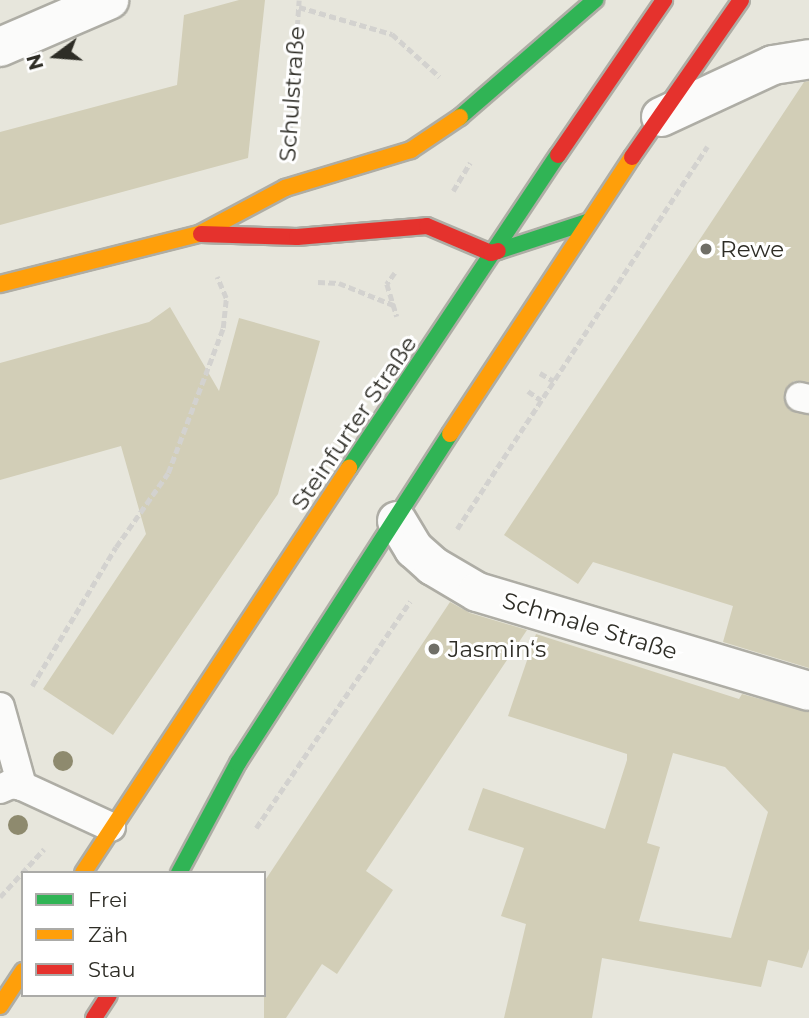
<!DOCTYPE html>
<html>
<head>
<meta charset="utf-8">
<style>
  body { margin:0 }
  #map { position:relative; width:809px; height:1018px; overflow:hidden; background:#e7e6dc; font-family:Montserrat,sans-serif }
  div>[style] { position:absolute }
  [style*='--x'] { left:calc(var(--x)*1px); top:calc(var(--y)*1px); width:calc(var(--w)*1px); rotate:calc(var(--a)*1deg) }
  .building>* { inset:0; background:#d2ceb7 }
  .path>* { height:4.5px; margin-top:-2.25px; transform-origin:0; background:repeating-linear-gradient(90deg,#d3d2cf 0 7px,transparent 0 10.5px) }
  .roads { filter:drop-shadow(2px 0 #aeada5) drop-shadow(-2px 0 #aeada5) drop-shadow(0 2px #aeada5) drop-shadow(0 -2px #aeada5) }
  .lane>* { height:28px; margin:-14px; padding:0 14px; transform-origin:14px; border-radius:14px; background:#fbfbfa }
  .street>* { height:38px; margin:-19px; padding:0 19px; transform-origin:19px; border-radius:19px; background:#fbfbfa }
  .fast>* { height:16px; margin:-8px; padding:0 8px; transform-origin:8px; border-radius:8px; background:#30b455 }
  .slow>* { height:16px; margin:-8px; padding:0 8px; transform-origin:8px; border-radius:8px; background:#ff9f0a }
  .jam>* { height:16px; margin:-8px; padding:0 8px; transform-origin:8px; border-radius:8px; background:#e5322d }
  .trees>* { width:20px; height:20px; margin:-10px; border-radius:50%; background:#8e8a6e }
  .dots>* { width:19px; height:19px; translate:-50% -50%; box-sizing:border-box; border:4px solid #fff; border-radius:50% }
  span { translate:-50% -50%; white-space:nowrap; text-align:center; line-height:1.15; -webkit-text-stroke:6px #fff; paint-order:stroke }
  .street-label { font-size:23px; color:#2e2d26 }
  .poi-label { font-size:23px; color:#2e2d26 }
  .left { translate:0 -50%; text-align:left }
  .legend { position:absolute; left:21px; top:871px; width:245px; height:126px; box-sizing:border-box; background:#fff; border:2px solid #ababa8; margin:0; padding:9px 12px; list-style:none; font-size:21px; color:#2e2d26 }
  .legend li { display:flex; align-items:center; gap:14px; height:35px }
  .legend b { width:35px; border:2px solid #ababa8 }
  .north { position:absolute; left:21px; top:21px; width:70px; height:70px; -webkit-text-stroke:5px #fff; paint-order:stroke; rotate:254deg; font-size:19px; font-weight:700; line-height:28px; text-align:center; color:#2e2d26 }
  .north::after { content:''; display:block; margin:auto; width:24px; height:32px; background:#2e2d26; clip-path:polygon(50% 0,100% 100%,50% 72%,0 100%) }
</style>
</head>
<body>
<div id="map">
  <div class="building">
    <i style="clip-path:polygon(239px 0,265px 0,248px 158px,0 225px,0 132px,177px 85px,184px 15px)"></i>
    <i style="clip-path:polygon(809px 81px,809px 382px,794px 381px,784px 394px,789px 410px,809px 415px,809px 668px,723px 642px,733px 606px,593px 562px,578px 584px,504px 535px,804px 82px)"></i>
    <i style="clip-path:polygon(170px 307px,219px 391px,239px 318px,320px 341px,278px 494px,113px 735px,43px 689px,146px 534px,121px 446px,0 480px,0 363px,149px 322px)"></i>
    <i style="clip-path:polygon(450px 602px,470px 613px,527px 630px,366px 871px,393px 890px,337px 974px,322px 964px,286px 1018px,264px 1018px,264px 882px)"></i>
    <i style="clip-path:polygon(evenodd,536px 634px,739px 699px,742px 694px,809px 712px,809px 949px,802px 968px,768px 960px,761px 987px,602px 958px,592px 1018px,504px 1018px,526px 924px,501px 916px,524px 848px,468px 830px,483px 788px,605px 829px,627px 760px,627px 754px,508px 716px,536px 634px,673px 753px,725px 767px,768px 812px,731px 938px,639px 921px,660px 847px,647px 843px,673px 753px)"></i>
  </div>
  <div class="path">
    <i style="--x:299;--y:7;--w:97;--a:16.2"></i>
    <i style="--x:392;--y:34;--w:64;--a:41.9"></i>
    <i style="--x:289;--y:142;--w:142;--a:-86"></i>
    <i style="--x:453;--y:191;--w:33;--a:-59"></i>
    <i style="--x:395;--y:273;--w:14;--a:126"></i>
    <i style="--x:387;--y:284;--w:34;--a:73"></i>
    <i style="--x:318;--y:282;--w:21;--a:3"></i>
    <i style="--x:339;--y:283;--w:61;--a:22"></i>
    <i style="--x:540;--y:373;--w:16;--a:30"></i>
    <i style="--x:528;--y:391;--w:16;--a:35"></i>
    <i style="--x:457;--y:529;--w:457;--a:-56.8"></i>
    <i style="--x:32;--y:686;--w:162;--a:-58.9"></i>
    <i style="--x:116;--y:547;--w:90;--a:-54.9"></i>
    <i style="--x:168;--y:473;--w:155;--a:-69.2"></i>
    <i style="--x:223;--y:328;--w:30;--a:-84"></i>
    <i style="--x:226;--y:298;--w:23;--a:-113"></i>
    <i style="--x:256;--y:828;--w:274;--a:-55.8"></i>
    <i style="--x:0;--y:897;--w:65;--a:-47.5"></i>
  </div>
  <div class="roads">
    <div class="lane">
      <i style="--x:800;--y:397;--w:9;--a:13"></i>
      <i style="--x:0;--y:707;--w:82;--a:74.4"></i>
      <i style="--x:0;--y:789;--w:12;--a:-24"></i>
      <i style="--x:11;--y:784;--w:11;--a:10"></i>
      <i style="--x:22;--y:786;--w:98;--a:24.7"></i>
    </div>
    <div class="street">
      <i style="--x:0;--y:47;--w:119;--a:-23.3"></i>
      <i style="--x:661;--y:117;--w:123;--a:-24.9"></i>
      <i style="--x:773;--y:65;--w:36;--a:-9"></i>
      <i style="--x:397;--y:521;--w:33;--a:59"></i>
      <i style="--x:414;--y:549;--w:25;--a:42"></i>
      <i style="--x:433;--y:566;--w:51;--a:30.6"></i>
      <i style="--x:477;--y:592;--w:346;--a:16.6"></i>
    </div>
    <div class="fast">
      <i style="--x:460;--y:117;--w:179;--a:-40.9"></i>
      <i style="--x:498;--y:251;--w:94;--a:-18"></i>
      <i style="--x:349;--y:468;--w:376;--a:-56.3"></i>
      <i style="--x:179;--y:873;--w:125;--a:-61.8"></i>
      <i style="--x:238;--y:763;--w:391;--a:-57.2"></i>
    </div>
    <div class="slow">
      <i style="--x:0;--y:284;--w:205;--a:-14.1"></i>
      <i style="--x:199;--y:234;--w:98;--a:-28.1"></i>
      <i style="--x:285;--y:188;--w:132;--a:-16.8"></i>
      <i style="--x:411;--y:150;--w:59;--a:-34"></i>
      <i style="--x:450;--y:434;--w:331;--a:-56.7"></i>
      <i style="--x:83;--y:873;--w:485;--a:-56.7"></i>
      <i style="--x:0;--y:1006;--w:42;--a:-56.7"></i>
    </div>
    <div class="jam">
      <i style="--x:558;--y:155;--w:188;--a:-55.6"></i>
      <i style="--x:632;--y:157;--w:191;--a:-55.2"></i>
      <i style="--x:201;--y:234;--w:96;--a:1.8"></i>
      <i style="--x:297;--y:237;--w:130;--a:-4.8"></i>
      <i style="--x:427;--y:226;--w:69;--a:22.9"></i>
      <i style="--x:491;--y:253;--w:7;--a:-16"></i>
      <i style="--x:94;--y:1018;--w:27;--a:-57"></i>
    </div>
  </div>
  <div class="trees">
    <i style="left:63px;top:761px"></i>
    <i style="left:18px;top:825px"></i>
  </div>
  <div class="dots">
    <i style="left:706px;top:249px;background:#6f6e66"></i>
    <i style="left:434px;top:649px;background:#6f6e66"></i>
  </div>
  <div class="street-label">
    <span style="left:292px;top:94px;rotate:-86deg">Schulstraße</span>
    <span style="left:354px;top:423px;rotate:-56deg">Steinfurter Straße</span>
    <span style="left:590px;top:626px;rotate:17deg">Schmale Straße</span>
  </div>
  <div class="poi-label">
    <span class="left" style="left:720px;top:249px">Rewe</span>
    <span class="left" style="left:448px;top:649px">Jasmin‘s</span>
  </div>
  <ul class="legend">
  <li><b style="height:9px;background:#30b455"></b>Frei</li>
  <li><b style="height:9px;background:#ff9f0a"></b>Zäh</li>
  <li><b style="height:9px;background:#e5322d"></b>Stau</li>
  </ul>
  <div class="north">N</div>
</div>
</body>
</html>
